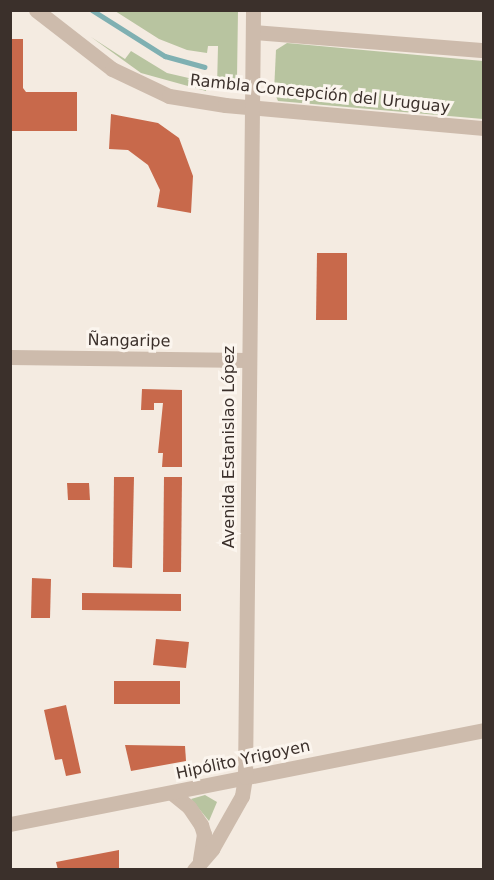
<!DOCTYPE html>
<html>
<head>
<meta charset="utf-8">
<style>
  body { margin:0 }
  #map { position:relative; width:494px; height:880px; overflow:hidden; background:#f4ebe1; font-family:"DejaVu Sans",sans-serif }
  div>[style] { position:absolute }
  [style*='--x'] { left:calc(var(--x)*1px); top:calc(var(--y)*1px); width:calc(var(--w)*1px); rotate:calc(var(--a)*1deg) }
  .green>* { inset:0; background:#b8c4a0 }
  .stream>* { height:4.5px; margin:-2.25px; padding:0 2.25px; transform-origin:2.25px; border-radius:2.25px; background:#7fb0b2 }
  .building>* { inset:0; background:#c8694b }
  .minor>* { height:15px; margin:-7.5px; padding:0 7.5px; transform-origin:7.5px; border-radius:7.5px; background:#cdbbac }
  span { translate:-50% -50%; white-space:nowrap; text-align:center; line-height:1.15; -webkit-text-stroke:6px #fbf5ee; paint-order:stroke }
  .street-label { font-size:16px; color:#3b302b }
  .frame { position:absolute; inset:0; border:12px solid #3b302b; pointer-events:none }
</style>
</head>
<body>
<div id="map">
  <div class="green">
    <i style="clip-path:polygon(115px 11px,238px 11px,237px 78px,226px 81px,237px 88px,217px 87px,218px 46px,208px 46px,207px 53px,187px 50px,159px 39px)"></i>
    <i style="clip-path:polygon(91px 37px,125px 59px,131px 51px,167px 73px,206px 82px,206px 91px,141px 73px)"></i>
    <i style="clip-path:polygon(287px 43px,483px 61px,483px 119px,278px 101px,274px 92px,276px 50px)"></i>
    <i style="clip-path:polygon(205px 795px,217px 802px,209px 821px,191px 799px)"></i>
  </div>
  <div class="stream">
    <i style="--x:92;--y:10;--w:86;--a:32.2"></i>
    <i style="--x:165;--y:56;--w:41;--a:15.4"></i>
  </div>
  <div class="building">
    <i style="clip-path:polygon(10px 39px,23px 39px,23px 88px,26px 92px,77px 92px,77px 131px,10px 131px)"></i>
    <i style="clip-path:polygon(111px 114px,158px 123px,179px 138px,193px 176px,191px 213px,157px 207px,160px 190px,148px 165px,128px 150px,109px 149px)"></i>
    <i style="clip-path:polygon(317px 253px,347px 253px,347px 320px,316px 320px)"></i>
    <i style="clip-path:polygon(142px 389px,182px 390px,182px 467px,162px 467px,163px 453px,158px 453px,163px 403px,154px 403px,154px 410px,141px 410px)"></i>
    <i style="clip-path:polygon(114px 477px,134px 477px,132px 568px,113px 567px)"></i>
    <i style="clip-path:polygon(164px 477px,182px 477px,181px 572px,163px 572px)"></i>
    <i style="clip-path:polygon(67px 483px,89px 483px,90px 500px,68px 500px)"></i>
    <i style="clip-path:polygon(32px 578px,51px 579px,50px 618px,31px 618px)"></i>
    <i style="clip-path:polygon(82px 593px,181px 594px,181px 611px,82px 610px)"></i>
    <i style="clip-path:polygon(156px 639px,189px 642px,186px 668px,153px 665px)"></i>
    <i style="clip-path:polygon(114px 681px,180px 681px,180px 704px,114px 704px)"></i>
    <i style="clip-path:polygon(66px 705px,81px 773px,66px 776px,62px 759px,55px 760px,44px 710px)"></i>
    <i style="clip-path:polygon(125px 745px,185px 746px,186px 761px,131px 771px)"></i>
    <i style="clip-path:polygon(119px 850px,119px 870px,58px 870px,56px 862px)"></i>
  </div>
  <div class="minor">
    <i style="--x:36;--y:10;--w:96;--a:37.8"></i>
    <i style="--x:112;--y:69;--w:63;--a:25.3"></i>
    <i style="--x:169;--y:96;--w:57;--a:9.1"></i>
    <i style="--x:225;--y:105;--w:260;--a:5.1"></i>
    <i style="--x:253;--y:32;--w:232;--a:4.5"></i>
    <i style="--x:10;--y:357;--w:238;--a:0.7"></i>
    <i style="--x:173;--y:794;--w:21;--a:39"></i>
    <i style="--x:189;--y:807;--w:22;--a:56"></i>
    <i style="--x:201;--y:825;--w:9;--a:72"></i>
    <i style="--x:204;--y:834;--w:26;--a:99"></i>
    <i style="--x:10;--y:824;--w:483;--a:-11.2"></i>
    <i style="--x:194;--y:870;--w:28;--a:-49"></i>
    <i style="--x:212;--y:849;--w:61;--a:-60.5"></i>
    <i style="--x:242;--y:796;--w:19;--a:-81"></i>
    <i style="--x:245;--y:777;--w:767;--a:-89.4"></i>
  </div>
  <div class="street-label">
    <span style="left:320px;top:94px;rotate:6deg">Rambla Concepción del Uruguay</span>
    <span style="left:129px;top:341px;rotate:1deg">Ñangaripe</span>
    <span style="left:229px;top:447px;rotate:-90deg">Avenida Estanislao López</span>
    <span style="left:243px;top:760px;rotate:-12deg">Hipólito Yrigoyen</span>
  </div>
  <div class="frame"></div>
</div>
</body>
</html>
